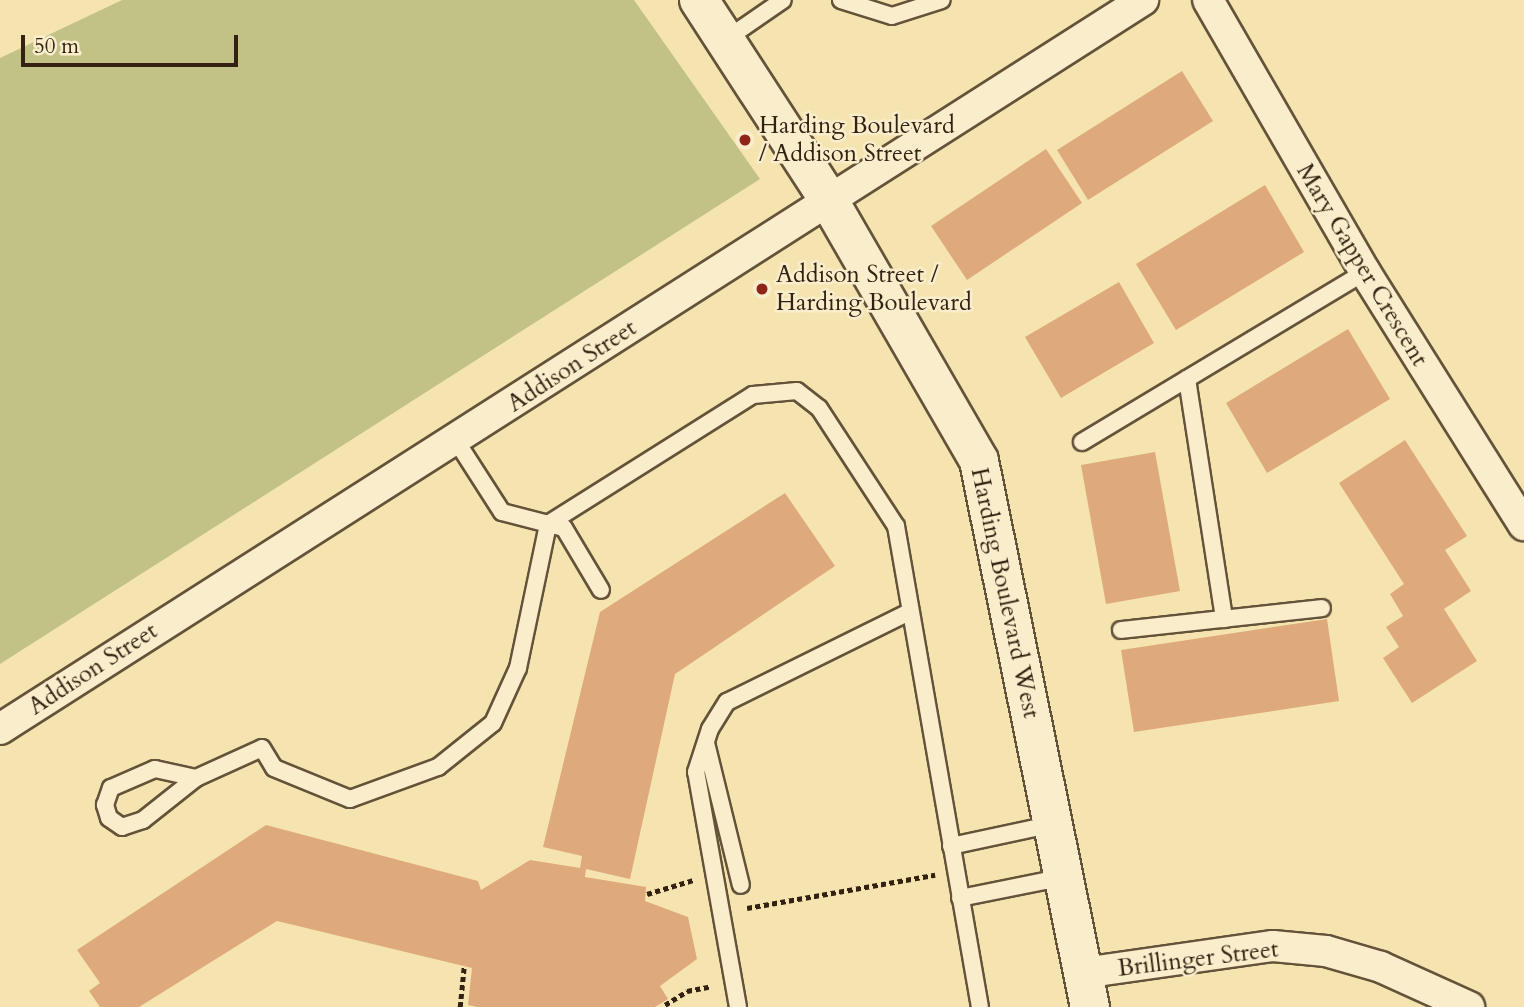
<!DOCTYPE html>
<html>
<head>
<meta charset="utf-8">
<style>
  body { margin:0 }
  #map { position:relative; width:1524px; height:1007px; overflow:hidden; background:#f6e4b0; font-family:Cardo,serif }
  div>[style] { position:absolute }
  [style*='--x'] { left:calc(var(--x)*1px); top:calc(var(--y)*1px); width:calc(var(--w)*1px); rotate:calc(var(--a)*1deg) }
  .green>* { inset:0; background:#c2c287 }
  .building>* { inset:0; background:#deaa7b }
  .path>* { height:4.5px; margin-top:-2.25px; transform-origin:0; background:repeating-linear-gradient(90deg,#321 0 5px,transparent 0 8.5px) }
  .roads { filter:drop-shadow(2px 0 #645239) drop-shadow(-2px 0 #645239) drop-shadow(0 2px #645239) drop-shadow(0 -2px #645239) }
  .lane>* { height:16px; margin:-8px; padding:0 8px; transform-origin:8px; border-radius:8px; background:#f9edcc }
  .street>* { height:30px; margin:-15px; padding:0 15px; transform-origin:15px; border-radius:15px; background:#f9edcc }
  .secondary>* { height:38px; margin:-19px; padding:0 19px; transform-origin:19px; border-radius:19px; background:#f9edcc }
  .dots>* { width:19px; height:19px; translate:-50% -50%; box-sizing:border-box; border:4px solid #f9edcc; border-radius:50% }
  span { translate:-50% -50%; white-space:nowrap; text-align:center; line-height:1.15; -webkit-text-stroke:5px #f9edcc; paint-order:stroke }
  .poi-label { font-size:24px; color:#321 }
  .left { translate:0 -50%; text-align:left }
  .street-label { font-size:24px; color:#321 }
  .scale { position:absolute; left:21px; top:35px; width:217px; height:32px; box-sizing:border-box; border:4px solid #321; border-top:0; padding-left:9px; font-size:21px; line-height:24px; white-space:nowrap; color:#321; -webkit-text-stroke:5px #f9edcc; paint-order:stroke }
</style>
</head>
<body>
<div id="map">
  <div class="green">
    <i style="clip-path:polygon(122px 0,634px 0,760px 179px,0 664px,0 58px)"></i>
  </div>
  <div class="building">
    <i style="clip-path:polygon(1182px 71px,1213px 121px,1088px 200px,1057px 150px)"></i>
    <i style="clip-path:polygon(1046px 149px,1082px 203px,967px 280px,931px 226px)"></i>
    <i style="clip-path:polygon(1265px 185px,1304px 252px,1176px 330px,1136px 264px)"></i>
    <i style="clip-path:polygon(1119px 282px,1154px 343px,1061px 398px,1025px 337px)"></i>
    <i style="clip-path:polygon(1348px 329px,1390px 399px,1267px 473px,1226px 403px)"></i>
    <i style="clip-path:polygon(1405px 440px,1467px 536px,1445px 550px,1471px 591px,1444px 609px,1477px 661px,1412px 703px,1383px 658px,1399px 647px,1386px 627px,1403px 616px,1390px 594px,1404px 584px,1339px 483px)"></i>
    <i style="clip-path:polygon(1155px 452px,1180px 591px,1106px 604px,1081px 465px)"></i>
    <i style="clip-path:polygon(785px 493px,835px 566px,675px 674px,630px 879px,586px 869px,585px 877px,646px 887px,645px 901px,688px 917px,697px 959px,660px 986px,668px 999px,655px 1007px,477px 1007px,468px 1005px,472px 968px,277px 921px,139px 1007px,100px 1007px,89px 991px,100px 983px,77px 950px,266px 825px,478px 881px,481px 890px,530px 860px,580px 868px,582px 856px,543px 847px,600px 612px)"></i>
    <i style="clip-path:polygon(1327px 619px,1339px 701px,1134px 732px,1121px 650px)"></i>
  </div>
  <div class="path">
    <i style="--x:647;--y:894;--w:48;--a:-16.9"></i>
    <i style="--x:747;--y:908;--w:191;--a:-10"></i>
    <i style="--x:665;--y:1005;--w:26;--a:-32"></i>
    <i style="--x:687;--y:991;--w:25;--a:-11"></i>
    <i style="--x:460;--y:1007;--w:41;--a:-84.4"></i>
  </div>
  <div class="roads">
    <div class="lane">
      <i style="--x:841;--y:0;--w:53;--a:17.4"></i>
      <i style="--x:892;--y:16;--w:52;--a:-17.7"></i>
      <i style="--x:725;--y:40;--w:70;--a:-34.6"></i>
      <i style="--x:1187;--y:379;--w:243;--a:81.2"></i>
      <i style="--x:457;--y:442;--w:83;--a:57.3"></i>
      <i style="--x:502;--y:512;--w:64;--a:14.5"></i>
      <i style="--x:564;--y:528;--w:72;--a:59.2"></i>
      <i style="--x:1082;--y:442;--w:330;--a:-31"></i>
      <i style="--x:1121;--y:630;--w:202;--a:-6.2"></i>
      <i style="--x:706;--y:743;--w:146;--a:76.2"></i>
      <i style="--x:196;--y:778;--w:68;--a:141.6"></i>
      <i style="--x:143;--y:820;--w:22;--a:162"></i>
      <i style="--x:122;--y:827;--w:16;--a:-145"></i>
      <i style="--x:109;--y:818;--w:14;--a:-107"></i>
      <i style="--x:105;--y:805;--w:18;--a:-71"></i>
      <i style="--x:111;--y:788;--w:48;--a:-23.4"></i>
      <i style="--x:155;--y:769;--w:42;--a:12.4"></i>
      <i style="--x:196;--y:778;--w:72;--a:-24.4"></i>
      <i style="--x:262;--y:748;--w:23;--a:59"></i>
      <i style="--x:274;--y:768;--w:82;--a:22.2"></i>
      <i style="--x:350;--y:799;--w:94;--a:-20"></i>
      <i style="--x:438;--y:767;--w:70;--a:-38.7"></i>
      <i style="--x:493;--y:723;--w:60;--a:-65.6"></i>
      <i style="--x:518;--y:668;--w:147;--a:-78.2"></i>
      <i style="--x:548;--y:524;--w:242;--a:-32.2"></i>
      <i style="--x:753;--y:395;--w:44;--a:-5.2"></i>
      <i style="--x:797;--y:391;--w:28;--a:38"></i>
      <i style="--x:819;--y:408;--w:141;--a:56.9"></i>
      <i style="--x:896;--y:526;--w:488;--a:80.1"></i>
      <i style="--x:951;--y:846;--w:105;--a:-12.1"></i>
      <i style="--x:960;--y:898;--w:106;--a:-11.4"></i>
      <i style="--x:738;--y:1007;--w:239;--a:-100.1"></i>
      <i style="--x:696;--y:772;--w:45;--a:-72"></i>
      <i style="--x:710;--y:729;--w:32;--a:-58"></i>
      <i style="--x:727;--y:702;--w:203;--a:-26.3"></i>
    </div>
    <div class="street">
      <i style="--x:1208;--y:0;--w:314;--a:60"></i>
      <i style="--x:1365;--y:272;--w:299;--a:57.9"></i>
      <i style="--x:0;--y:729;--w:1356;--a:-32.53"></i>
      <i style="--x:1083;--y:973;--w:192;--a:-8.1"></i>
      <i style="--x:1273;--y:946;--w:53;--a:5.4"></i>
      <i style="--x:1326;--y:951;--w:57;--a:16.2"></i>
      <i style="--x:1381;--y:967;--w:97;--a:24.4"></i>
    </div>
    <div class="secondary">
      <i style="--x:699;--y:0;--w:237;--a:57"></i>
      <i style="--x:828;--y:199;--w:302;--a:60"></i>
      <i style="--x:979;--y:461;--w:557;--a:78.51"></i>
    </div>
  </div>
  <div class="dots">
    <i style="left:745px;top:140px;background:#8f2418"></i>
    <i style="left:762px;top:289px;background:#8f2418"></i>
  </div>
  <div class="poi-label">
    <span class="left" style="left:759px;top:140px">Harding Boulevard<br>/ Addison Street</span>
    <span class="left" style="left:776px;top:289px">Addison Street /<br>Harding Boulevard</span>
  </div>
  <div class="street-label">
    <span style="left:1362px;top:265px;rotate:59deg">Mary Gapper Crescent</span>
    <span style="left:572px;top:366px;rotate:-33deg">Addison Street</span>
    <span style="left:1005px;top:593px;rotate:78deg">Harding Boulevard West</span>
    <span style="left:93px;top:669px;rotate:-33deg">Addison Street</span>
    <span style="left:1198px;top:959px;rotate:-7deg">Brillinger Street</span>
  </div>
  <div class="scale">50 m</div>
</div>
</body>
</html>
